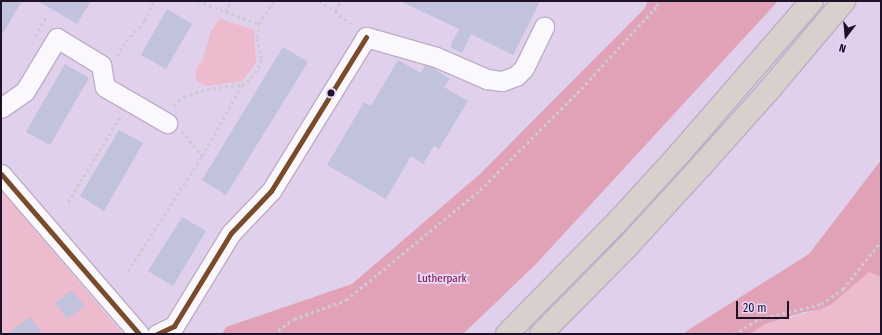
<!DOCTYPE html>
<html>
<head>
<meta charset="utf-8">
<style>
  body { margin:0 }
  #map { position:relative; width:882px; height:335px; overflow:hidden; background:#e0d0ec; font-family:"Fira Sans Condensed",sans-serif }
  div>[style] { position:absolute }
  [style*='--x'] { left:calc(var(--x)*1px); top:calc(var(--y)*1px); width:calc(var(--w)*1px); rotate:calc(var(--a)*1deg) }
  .green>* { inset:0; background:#eebacd }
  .forest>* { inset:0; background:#e1a2b8 }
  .building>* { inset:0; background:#c0c3db }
  .path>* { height:2.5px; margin-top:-1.25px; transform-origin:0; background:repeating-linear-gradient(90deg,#cfcad2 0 3px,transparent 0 6px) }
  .roads { filter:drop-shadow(1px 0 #bcaec6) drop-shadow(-1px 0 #bcaec6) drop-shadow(0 1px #bcaec6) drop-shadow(0 -1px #bcaec6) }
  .minor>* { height:19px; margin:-9.5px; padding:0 9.5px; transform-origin:9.5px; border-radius:9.5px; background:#faf8fc }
  .highway>* { height:22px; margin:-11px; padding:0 11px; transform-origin:11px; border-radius:11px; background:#d9d0cd }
  .bus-1>* { height:5px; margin:-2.5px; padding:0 2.5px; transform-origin:2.5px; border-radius:2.5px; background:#7a4b2a }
  .dots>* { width:11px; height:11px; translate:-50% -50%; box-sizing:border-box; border:2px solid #ead5fb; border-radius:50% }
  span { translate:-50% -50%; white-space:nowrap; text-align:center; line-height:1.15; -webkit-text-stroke:3.5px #ead5fb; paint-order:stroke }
  .park-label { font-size:11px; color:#6e112c }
  .frame { position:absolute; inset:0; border:2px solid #1e1128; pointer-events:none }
  .north { position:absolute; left:826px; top:16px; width:40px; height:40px; -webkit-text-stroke:3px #ead5fb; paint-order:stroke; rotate:196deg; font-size:11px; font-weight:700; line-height:16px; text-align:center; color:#1e1128 }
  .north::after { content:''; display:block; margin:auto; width:14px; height:18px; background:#1e1128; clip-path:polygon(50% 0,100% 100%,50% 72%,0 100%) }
  .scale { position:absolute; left:736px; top:301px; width:53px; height:18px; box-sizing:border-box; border:2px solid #1e1128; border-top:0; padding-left:5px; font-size:12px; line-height:14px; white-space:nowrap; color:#1e1128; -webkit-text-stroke:3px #ead5fb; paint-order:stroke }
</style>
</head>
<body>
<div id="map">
  <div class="green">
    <i style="clip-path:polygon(220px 19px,254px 30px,256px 63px,242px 81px,208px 86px,197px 82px,195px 71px,203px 59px,211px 31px)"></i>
    <i style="clip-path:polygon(1px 191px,123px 334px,1px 334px)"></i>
    <i style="clip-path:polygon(869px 272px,881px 277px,881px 334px,750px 334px,765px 324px,819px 310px,832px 304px)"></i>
  </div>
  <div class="forest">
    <i style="clip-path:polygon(648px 1px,778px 1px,536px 264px,463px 334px,222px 334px,226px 327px,352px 284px,480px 174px,645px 8px)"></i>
    <i style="clip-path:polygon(881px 160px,881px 277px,869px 272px,832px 304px,819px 310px,804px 312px,765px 324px,750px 334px,684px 334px,688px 330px,809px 254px)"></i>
  </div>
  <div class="building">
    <i style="clip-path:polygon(1px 1px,22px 1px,1px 36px)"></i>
    <i style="clip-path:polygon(38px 1px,91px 1px,77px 24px)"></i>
    <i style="clip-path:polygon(400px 1px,540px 1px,513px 55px,471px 34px,462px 53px,450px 47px,459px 29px)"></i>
    <i style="clip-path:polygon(167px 9px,192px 24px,166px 69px,141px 55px)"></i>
    <i style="clip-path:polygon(283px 47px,308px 62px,226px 195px,202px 180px)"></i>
    <i style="clip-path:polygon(398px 60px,421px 73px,425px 65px,429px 66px,450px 79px,444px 87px,468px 101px,439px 149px,434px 146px,423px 164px,411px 156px,386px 199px,327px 165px,364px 102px,371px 106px)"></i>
    <i style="clip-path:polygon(65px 64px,89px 78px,50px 145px,26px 132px)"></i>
    <i style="clip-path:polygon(119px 130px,143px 143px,104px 211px,80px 196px)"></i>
    <i style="clip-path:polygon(182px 217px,206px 231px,173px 286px,148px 271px)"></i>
    <i style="clip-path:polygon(72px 290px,85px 306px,67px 319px,55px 303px)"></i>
    <i style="clip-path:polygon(30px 317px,43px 334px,7px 334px)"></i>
  </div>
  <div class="path">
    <i style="--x:198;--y:1;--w:65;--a:20.7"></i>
    <i style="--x:319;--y:1;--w:19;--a:32"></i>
    <i style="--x:335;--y:11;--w:22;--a:39"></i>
    <i style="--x:335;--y:11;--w:12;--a:-59"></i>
    <i style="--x:226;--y:12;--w:12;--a:-70"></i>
    <i style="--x:35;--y:36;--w:22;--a:-60"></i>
    <i style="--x:117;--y:56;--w:17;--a:-59"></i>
    <i style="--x:126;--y:41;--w:28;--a:-46"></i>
    <i style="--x:145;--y:21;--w:22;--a:-68"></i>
    <i style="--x:173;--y:105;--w:14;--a:-36"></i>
    <i style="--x:184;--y:97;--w:24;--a:-19"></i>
    <i style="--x:207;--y:89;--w:35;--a:-7"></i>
    <i style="--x:182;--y:131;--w:32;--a:51"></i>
    <i style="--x:68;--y:202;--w:102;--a:-58.7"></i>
    <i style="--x:128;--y:271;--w:137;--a:-57.2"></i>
    <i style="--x:202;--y:156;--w:81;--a:-60.6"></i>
    <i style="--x:242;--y:85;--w:11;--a:-38"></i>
    <i style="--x:251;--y:78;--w:12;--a:-55"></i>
    <i style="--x:258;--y:68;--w:9;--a:-72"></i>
    <i style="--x:261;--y:59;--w:21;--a:-101"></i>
    <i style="--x:257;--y:38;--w:14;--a:-82"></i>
    <i style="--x:259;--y:24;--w:27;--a:-57"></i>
    <i style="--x:273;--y:334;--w:26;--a:-36"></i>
    <i style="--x:294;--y:319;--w:55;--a:-20.1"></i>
    <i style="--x:346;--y:300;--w:173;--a:-39.4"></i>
    <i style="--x:480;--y:190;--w:137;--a:-45"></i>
    <i style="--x:577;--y:93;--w:118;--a:-47.4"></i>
    <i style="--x:657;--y:6;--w:5;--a:-68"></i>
    <i style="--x:734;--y:334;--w:29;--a:-31"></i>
    <i style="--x:759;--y:319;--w:64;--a:-13.6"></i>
    <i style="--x:821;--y:304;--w:27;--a:-34"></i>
    <i style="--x:843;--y:289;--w:61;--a:-51.6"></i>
  </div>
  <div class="roads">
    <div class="minor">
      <i style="--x:1;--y:108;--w:29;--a:-35"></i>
      <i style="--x:25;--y:91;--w:62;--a:-58.9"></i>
      <i style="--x:57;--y:38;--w:52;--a:31.5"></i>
      <i style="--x:101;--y:65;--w:22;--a:80"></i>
      <i style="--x:105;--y:87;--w:72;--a:30.1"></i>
      <i style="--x:1;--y:174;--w:211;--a:49.2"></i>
      <i style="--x:157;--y:334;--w:19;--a:-25"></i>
      <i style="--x:174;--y:326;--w:109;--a:-58.5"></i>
      <i style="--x:231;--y:233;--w:58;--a:-46.4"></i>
      <i style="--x:271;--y:191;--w:181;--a:-58.3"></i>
      <i style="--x:366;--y:37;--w:73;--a:15.9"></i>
      <i style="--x:436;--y:57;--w:56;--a:23.3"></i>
      <i style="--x:487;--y:79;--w:15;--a:8"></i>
      <i style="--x:502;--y:81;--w:15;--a:-20"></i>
      <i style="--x:516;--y:76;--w:11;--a:-45"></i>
      <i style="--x:524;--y:68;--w:46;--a:-64"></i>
    </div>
    <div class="highway">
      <i style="--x:507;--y:334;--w:160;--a:-45.5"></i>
      <i style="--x:619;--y:220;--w:92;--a:-47.6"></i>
      <i style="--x:681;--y:152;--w:200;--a:-49.1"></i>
      <i style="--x:541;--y:334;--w:122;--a:-45.3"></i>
      <i style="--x:627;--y:247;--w:113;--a:-47.5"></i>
      <i style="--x:703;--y:164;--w:101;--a:-48.2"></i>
      <i style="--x:770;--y:89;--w:115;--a:-49.9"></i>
    </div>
  </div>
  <div class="bus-1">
    <i style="--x:1;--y:174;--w:211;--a:49.2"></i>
    <i style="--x:157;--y:334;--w:19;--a:-25"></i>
    <i style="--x:174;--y:326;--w:109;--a:-58.5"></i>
    <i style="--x:231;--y:233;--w:58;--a:-46.4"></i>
    <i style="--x:271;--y:191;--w:181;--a:-58.3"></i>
  </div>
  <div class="dots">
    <i style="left:331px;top:93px;background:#1e1128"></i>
  </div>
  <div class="park-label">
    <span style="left:442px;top:279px">Lutherpark</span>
  </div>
  <div class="frame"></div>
  <div class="north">N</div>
  <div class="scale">20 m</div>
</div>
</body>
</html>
